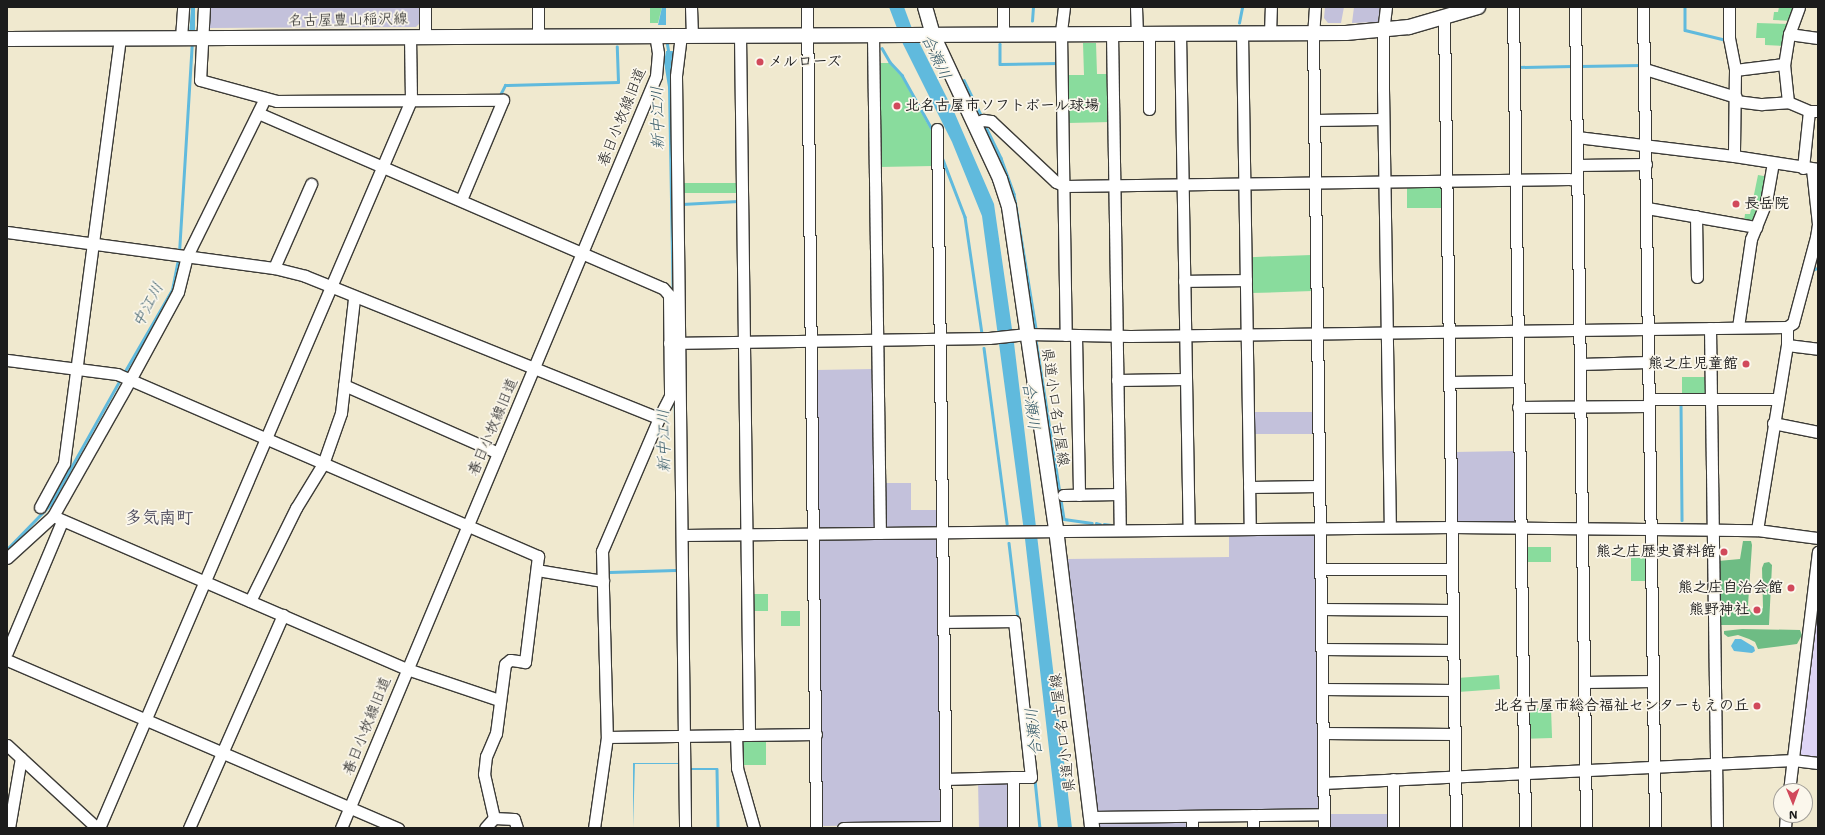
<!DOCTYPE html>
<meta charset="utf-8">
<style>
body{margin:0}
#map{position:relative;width:1825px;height:835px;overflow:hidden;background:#f0e9cf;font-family:"Shantell Sans","Klee One",sans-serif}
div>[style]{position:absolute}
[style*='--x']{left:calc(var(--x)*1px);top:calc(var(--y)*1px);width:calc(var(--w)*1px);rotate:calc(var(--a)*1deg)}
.built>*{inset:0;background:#ded5f5}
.industrial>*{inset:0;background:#c3c1db;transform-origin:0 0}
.green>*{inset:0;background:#89dc9d;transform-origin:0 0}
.forest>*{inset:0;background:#6ebc84}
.water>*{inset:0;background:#60badd}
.stream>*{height:2.5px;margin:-1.25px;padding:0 1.25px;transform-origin:1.25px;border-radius:1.25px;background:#60badd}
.roads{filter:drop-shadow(1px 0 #3c3b37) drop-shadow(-1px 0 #3c3b37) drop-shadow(0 1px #3c3b37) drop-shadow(0 -1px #3c3b37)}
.minor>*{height:11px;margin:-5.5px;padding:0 5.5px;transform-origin:5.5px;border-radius:5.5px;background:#fff}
.major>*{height:14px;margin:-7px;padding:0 7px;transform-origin:7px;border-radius:7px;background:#fff}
.dots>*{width:11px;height:11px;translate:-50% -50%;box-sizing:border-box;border:2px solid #fbf7ec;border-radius:50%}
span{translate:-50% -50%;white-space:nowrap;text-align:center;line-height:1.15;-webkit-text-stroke:3.5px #fbf7ec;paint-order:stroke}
.street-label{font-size:15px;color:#1c1c1c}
.poi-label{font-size:15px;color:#1c1c1c;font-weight:700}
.left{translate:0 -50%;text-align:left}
.right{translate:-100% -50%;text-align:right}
.water-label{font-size:16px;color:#375b69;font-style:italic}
.quarter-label{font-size:17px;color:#504e5f;font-weight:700}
.frame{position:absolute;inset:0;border:8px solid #1c1c1c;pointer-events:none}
.north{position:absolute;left:1773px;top:783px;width:40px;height:40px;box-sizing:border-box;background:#fbf7ec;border:1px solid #a29f99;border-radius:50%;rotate:179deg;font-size:11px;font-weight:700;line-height:16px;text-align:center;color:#1c1c1c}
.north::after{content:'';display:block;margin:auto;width:14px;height:18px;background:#d1495b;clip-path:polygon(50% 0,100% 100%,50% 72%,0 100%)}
</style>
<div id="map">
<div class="built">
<i style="clip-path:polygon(1818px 572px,1818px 760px,1799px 757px,1796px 754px)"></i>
</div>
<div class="industrial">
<i style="clip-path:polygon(207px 7px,420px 7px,420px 23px,416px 27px,206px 28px)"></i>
<i style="clip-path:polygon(1325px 7px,1344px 7px,1341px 23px,1328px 23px,1324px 18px)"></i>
<i style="clip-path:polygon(1354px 7px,1380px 7px,1378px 22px,1352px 23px)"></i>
<i style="clip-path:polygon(874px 369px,876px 527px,873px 530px,818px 529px,816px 370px)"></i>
<i style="left:1314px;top:412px;width:22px;height:60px;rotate:90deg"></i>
<i style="clip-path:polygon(1515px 451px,1516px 521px,1514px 523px,1456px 522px,1454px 452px)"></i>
<i style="clip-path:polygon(884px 483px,911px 483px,911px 510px,939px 510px,940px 525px,936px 529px,888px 530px,885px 527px)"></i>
<i style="clip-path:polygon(1313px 532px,1316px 535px,1320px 808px,1317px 811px,1098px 814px,1067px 559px,1229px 557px,1229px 533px)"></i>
<i style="clip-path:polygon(936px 536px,939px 540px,940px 824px,824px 826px,821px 824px,817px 541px,820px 538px)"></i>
<i style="clip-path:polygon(978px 781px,1007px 781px,1010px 783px,1011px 828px,979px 828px)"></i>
<i style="left:1389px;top:814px;width:14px;height:61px;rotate:90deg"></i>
<i style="clip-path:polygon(1184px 818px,1187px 828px,1100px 828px,1099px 819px)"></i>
</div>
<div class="green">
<i style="clip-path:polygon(650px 7px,662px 7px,658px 23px,650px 23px)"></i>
<i style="clip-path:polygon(1779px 7px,1796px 7px,1792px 21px,1773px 20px,1774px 12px,1778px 12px)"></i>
<i style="clip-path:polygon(1757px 23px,1790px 24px,1785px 46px,1765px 45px,1765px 38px,1756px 38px)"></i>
<i style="clip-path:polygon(1083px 43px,1096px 43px,1097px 74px,1110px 74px,1111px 122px,1068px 123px,1067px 75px,1084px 75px)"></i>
<i style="clip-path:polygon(876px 63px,889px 63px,902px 77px,933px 134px,933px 166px,879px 167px)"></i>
<i style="clip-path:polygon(1758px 175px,1769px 177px,1755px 224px,1744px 222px,1745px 214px,1750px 214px)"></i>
<i style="left:737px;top:183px;width:10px;height:58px;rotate:90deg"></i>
<i style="left:1407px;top:185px;width:35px;height:23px"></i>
<i style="left:1311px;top:255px;width:36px;height:61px;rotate:88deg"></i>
<i style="clip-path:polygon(1682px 377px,1707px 377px,1707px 393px,1704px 396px,1682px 396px)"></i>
<i style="left:1551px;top:547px;width:15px;height:28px;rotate:90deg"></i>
<i style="left:1647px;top:556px;width:25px;height:16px;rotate:90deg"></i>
<i style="left:751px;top:594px;width:17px;height:17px"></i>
<i style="left:800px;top:611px;width:15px;height:19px;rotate:90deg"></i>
<i style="left:1499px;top:675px;width:14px;height:42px;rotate:86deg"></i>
<i style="left:1551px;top:708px;width:30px;height:25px;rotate:88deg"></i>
<i style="left:742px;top:739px;width:24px;height:26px"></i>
</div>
<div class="forest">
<i style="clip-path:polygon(1743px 541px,1751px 541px,1752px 545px,1748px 605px,1751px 612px,1756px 614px,1763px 608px,1762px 568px,1764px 563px,1769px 562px,1772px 565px,1769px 625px,1720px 625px,1717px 622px,1718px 561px,1740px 559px)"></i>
<i style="clip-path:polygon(1742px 629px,1800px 630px,1802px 635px,1797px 644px,1758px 649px,1755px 642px,1749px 639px,1738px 635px,1728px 637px,1724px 634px,1724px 631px)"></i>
</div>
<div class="water">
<i style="clip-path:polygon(191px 7px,195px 7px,195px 37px,189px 37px)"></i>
<i style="clip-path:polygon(662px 7px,666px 7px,666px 25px,658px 25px)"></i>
<i style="clip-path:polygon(889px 7px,904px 7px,911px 26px,955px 114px,994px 204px,1014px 343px,1072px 828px,1058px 828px,1025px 539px,982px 216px,952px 142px,903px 44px)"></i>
<i style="clip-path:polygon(666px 51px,674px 51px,674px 56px,671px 63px,683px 764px,635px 764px,633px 828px,633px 763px,680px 763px,668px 87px,664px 62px)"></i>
<i style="clip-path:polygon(1735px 639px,1741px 639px,1754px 647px,1755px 651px,1752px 653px,1734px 651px,1731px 646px)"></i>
</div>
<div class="stream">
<i style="--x:1685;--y:7;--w:23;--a:90"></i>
<i style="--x:1685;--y:30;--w:42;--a:13.7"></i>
<i style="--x:1032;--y:21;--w:14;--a:-86"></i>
<i style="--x:1239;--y:23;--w:16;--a:-79"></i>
<i style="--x:667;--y:41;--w:13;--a:81"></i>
<i style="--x:1000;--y:44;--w:20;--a:90"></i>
<i style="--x:1000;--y:64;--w:58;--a:-1"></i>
<i style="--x:882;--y:48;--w:16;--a:60"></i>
<i style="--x:890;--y:62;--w:18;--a:47"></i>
<i style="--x:902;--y:75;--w:64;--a:61"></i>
<i style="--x:1580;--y:66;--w:61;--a:-0.9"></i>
<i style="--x:1519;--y:67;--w:53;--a:-1.1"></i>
<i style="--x:964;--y:80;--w:39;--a:64"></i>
<i style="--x:500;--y:95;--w:11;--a:-63"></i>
<i style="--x:505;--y:85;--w:113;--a:-1.5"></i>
<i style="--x:618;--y:82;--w:35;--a:-92"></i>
<i style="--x:986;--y:127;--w:34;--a:64"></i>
<i style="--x:1001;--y:158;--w:38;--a:70"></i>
<i style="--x:1014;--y:194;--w:136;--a:80.7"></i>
<i style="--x:942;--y:157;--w:64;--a:69"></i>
<i style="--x:965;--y:217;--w:117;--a:81.7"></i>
<i style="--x:682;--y:204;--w:56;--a:-3.1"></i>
<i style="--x:179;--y:253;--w:210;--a:-86.5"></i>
<i style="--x:1811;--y:270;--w:7;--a:-16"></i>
<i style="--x:1036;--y:340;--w:181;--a:81.1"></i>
<i style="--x:1064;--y:519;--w:28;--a:8"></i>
<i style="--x:984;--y:348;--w:177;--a:82.5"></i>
<i style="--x:124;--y:373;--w:96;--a:-60"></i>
<i style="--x:172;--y:290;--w:33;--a:-79"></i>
<i style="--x:1681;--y:402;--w:118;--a:89.5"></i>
<i style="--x:1096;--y:523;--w:4;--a:14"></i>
<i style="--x:1104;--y:524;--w:7;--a:8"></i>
<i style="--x:1009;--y:543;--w:77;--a:83.2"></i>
<i style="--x:7;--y:549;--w:62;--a:-45.7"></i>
<i style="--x:50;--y:505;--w:143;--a:-60.8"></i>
<i style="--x:610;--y:572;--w:65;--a:-1.8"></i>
<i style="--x:689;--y:769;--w:28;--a:0"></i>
<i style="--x:717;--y:769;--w:59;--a:89"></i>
<i style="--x:1035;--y:780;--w:48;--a:84.1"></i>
</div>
<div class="roads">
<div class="minor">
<i style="--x:204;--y:7;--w:73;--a:93.1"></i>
<i style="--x:200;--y:80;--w:80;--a:15.3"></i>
<i style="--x:277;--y:101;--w:226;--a:-0.3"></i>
<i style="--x:503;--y:100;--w:108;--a:112.8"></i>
<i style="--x:425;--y:7;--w:29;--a:90"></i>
<i style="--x:538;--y:7;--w:29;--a:90"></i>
<i style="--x:691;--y:7;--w:28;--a:88"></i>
<i style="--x:807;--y:7;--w:821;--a:89.37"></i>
<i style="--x:1064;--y:7;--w:26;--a:97"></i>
<i style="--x:1061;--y:33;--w:302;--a:89.1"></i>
<i style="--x:1136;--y:7;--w:26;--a:88"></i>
<i style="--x:1315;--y:7;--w:26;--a:94"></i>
<i style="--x:1313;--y:33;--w:795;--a:89.21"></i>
<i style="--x:1386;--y:7;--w:24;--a:97"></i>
<i style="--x:1383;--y:31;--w:58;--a:90"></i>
<i style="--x:1383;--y:89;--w:438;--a:89.1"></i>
<i style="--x:1513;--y:7;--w:821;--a:89.16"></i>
<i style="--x:1575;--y:7;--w:821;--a:89.23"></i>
<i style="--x:1643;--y:7;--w:821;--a:89.16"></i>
<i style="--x:1729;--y:7;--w:31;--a:90"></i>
<i style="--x:1729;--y:38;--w:33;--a:79"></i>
<i style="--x:1735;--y:70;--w:86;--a:90.7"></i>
<i style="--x:1799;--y:7;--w:29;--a:110"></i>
<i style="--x:1789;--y:34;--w:30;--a:99"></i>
<i style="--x:1784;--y:64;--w:38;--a:84"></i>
<i style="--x:1788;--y:102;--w:23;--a:23"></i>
<i style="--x:1809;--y:111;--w:9;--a:0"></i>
<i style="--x:1444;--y:18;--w:810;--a:89.15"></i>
<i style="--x:1112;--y:33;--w:497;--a:89.1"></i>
<i style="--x:1149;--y:33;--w:76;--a:90"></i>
<i style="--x:1180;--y:33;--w:496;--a:89"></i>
<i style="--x:1242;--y:33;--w:496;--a:89.1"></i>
<i style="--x:1270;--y:33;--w:26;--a:-88"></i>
<i style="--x:1003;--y:34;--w:27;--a:-90"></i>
<i style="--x:1789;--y:34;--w:29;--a:8"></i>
<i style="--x:681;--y:35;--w:41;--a:97"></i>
<i style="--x:676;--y:76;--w:752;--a:89.31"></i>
<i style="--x:740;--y:35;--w:700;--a:89.26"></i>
<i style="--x:873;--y:36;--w:497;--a:89.2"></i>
<i style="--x:181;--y:38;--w:31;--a:-86"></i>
<i style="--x:1645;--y:69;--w:95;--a:17.1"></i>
<i style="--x:1735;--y:70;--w:49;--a:-7"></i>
<i style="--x:1736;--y:101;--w:26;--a:7"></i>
<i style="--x:1762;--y:104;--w:26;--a:-4"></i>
<i style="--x:258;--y:113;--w:441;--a:23.4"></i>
<i style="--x:663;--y:288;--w:9;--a:49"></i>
<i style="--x:669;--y:295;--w:101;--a:89.4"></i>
<i style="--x:670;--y:396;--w:25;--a:117"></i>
<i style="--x:1314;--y:120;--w:69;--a:-0.8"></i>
<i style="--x:975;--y:123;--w:9;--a:-21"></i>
<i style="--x:983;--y:120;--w:8;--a:7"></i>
<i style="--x:991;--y:121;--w:89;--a:43.2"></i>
<i style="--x:1056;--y:182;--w:10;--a:24"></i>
<i style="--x:1065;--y:186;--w:512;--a:-0.78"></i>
<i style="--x:937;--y:129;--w:699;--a:89.26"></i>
<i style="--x:1577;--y:137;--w:158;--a:6.9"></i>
<i style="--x:1734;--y:156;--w:85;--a:8.8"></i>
<i style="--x:1577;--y:165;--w:69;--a:-0.8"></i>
<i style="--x:1803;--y:168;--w:57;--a:-84"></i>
<i style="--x:1647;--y:208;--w:111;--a:9.9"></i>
<i style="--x:1696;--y:216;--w:61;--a:89.1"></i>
<i style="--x:7;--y:232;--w:269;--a:7.7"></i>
<i style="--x:274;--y:268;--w:32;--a:14"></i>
<i style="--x:305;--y:276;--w:381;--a:21.9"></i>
<i style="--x:659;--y:418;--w:145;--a:113.2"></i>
<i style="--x:602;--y:551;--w:186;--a:88.5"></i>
<i style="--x:607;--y:737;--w:92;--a:98.1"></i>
<i style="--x:274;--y:268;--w:92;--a:-66.2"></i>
<i style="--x:1184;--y:281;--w:62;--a:-0.9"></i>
<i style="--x:1738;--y:327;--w:89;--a:-81.6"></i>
<i style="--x:1751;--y:239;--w:40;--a:-68"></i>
<i style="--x:1766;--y:202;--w:39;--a:-80"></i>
<i style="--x:1710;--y:328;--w:500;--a:89.2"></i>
<i style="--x:1076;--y:336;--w:159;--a:88.9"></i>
<i style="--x:669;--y:343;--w:320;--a:-0.9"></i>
<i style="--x:989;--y:338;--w:38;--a:-6"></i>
<i style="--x:1027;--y:334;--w:103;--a:1.1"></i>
<i style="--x:1130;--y:336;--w:657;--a:-0.78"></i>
<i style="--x:1787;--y:327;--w:7;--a:-34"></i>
<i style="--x:1793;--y:323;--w:89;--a:-75"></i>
<i style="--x:1816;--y:237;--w:13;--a:-81"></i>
<i style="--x:1818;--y:224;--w:55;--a:-96.2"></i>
<i style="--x:1787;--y:345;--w:31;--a:7"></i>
<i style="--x:7;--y:360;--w:111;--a:7.3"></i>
<i style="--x:117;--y:374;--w:459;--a:23.4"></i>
<i style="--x:538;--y:556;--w:107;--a:97"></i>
<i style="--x:525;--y:662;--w:15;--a:-172"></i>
<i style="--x:510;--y:660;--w:6;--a:141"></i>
<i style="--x:505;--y:664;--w:70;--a:97.4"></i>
<i style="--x:496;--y:733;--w:25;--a:113"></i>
<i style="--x:486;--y:756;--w:18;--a:96"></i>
<i style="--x:484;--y:774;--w:45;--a:77.2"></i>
<i style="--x:494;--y:818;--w:13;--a:132"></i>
<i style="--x:1580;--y:364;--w:68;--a:-1.7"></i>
<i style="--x:1117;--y:380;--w:69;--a:-0.8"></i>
<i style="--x:1449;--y:382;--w:69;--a:-0.8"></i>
<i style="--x:344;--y:385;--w:168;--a:23.8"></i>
<i style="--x:1649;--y:399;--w:129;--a:0"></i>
<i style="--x:1518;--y:407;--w:131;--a:-0.4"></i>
<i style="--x:1773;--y:423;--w:46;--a:11.3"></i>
<i style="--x:1249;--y:487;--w:70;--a:-0.8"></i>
<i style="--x:1063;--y:495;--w:56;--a:-1"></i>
<i style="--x:40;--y:507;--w:50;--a:-61.4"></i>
<i style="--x:64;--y:463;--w:428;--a:-82.5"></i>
<i style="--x:53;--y:516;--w:386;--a:23.4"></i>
<i style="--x:407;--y:669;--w:97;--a:18.6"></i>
<i style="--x:1757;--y:530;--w:187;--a:-80.8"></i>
<i style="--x:1787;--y:345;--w:18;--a:-90"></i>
<i style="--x:682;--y:535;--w:770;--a:-0.6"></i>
<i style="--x:1452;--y:527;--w:305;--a:0.6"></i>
<i style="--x:1757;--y:530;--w:62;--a:7.5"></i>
<i style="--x:7;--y:558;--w:62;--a:-42.4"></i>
<i style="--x:53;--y:516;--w:156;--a:-60.5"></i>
<i style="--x:130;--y:380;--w:100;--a:-61.4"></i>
<i style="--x:178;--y:292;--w:37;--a:-76"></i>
<i style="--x:187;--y:256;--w:176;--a:-63.7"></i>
<i style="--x:1321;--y:569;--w:131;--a:0"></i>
<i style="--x:537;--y:570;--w:67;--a:9.5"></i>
<i style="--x:250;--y:601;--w:104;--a:-63.7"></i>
<i style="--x:296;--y:508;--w:52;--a:-58.5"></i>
<i style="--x:323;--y:464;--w:54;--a:-70.6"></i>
<i style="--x:341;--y:413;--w:115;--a:-83.5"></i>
<i style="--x:1321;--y:609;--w:132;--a:0.4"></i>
<i style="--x:944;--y:622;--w:70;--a:-0.8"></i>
<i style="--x:1014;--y:621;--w:157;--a:83.8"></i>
<i style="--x:1031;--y:777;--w:18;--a:180"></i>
<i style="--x:1322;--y:649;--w:131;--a:0.4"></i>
<i style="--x:7;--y:652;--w:142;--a:-67.2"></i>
<i style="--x:7;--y:660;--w:426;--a:23.3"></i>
<i style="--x:1584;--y:682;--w:69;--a:-0.8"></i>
<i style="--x:1322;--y:689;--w:132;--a:0.4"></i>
<i style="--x:1323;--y:733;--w:131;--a:0.4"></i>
<i style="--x:736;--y:735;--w:33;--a:88"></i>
<i style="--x:737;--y:768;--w:62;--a:74.2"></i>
<i style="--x:607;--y:737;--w:209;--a:-0.8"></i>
<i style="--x:7;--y:745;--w:122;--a:42.7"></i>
<i style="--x:945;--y:779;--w:68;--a:-1.7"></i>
<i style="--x:1013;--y:777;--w:51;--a:90"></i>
<i style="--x:1393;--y:779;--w:49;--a:90"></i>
<i style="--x:1323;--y:783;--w:471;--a:-2.8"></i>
<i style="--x:1793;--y:760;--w:25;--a:7"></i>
<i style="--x:1789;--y:791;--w:241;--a:-83.1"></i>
<i style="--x:1253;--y:815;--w:13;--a:90"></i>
<i style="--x:1192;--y:816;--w:12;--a:90"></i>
<i style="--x:1091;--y:817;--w:233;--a:-0.7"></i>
<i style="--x:494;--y:818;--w:20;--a:3"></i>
<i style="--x:514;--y:819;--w:9;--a:72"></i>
<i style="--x:9;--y:828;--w:71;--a:-80.3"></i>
<i style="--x:99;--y:828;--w:792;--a:-66.8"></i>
<i style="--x:411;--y:100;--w:63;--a:-90.9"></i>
<i style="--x:189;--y:828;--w:233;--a:-66.2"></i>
<i style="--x:341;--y:828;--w:815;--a:-67.27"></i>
<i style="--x:656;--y:76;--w:23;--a:-85"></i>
<i style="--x:658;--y:53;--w:18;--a:-99"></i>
<i style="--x:843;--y:828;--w:103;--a:-0.6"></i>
<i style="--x:1785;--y:828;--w:13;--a:-86"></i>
</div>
<div class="major">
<i style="--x:925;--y:7;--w:29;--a:74"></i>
<i style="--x:933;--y:35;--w:159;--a:65"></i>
<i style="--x:1000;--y:179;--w:29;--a:72"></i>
<i style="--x:1009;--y:207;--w:325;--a:81.7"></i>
<i style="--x:1056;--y:529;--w:301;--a:83.1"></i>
<i style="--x:7;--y:39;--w:1339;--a:-0.26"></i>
<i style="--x:1346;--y:33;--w:63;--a:-5.4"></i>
<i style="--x:1409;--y:27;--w:72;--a:-16.2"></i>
</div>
</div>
<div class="dots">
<i style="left:760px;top:62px;background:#d1495b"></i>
<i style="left:897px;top:106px;background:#d1495b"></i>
<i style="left:1736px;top:204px;background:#d1495b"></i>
<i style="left:1746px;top:364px;background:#d1495b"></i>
<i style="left:1724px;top:552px;background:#d1495b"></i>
<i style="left:1791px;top:588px;background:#d1495b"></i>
<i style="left:1757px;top:610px;background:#d1495b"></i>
<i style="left:1757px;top:706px;background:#d1495b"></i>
</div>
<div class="street-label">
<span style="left:348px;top:20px;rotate:-1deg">名古屋豊山稲沢線</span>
<span style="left:622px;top:117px;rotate:-68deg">春日小牧線旧道</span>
<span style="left:1055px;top:407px;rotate:82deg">県道小口名古屋線</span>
<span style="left:493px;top:427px;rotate:-67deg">春日小牧線旧道</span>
<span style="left:367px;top:726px;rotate:-68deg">春日小牧線旧道</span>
<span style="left:1063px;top:733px;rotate:-97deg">県道小口名古屋線</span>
</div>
<div class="poi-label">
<span class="left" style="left:768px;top:62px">メルローズ</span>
<span class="left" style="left:905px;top:106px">北名古屋市ソフトボール球場</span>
<span class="left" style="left:1744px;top:204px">長岳院</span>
<span class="right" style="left:1738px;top:364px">熊之庄児童館</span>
<span class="right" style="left:1716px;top:552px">熊之庄歴史資料館</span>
<span class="right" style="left:1783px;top:588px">熊之庄自治会館</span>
<span class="right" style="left:1749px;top:610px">熊野神社</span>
<span class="right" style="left:1749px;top:706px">北名古屋市総合福祉センターもえの丘</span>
</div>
<div class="water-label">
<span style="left:936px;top:57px;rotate:65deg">合瀬川</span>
<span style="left:658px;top:118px;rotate:-91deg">新中江川</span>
<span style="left:148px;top:305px;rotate:-62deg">中江川</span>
<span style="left:1031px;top:406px;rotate:83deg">合瀬川</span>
<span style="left:664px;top:441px;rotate:-91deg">新中江川</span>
<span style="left:1034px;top:732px;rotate:-96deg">合瀬川</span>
</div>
<div class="quarter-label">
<span style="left:159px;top:518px">多気南町</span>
</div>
<div class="frame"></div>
<div class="north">N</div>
</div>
